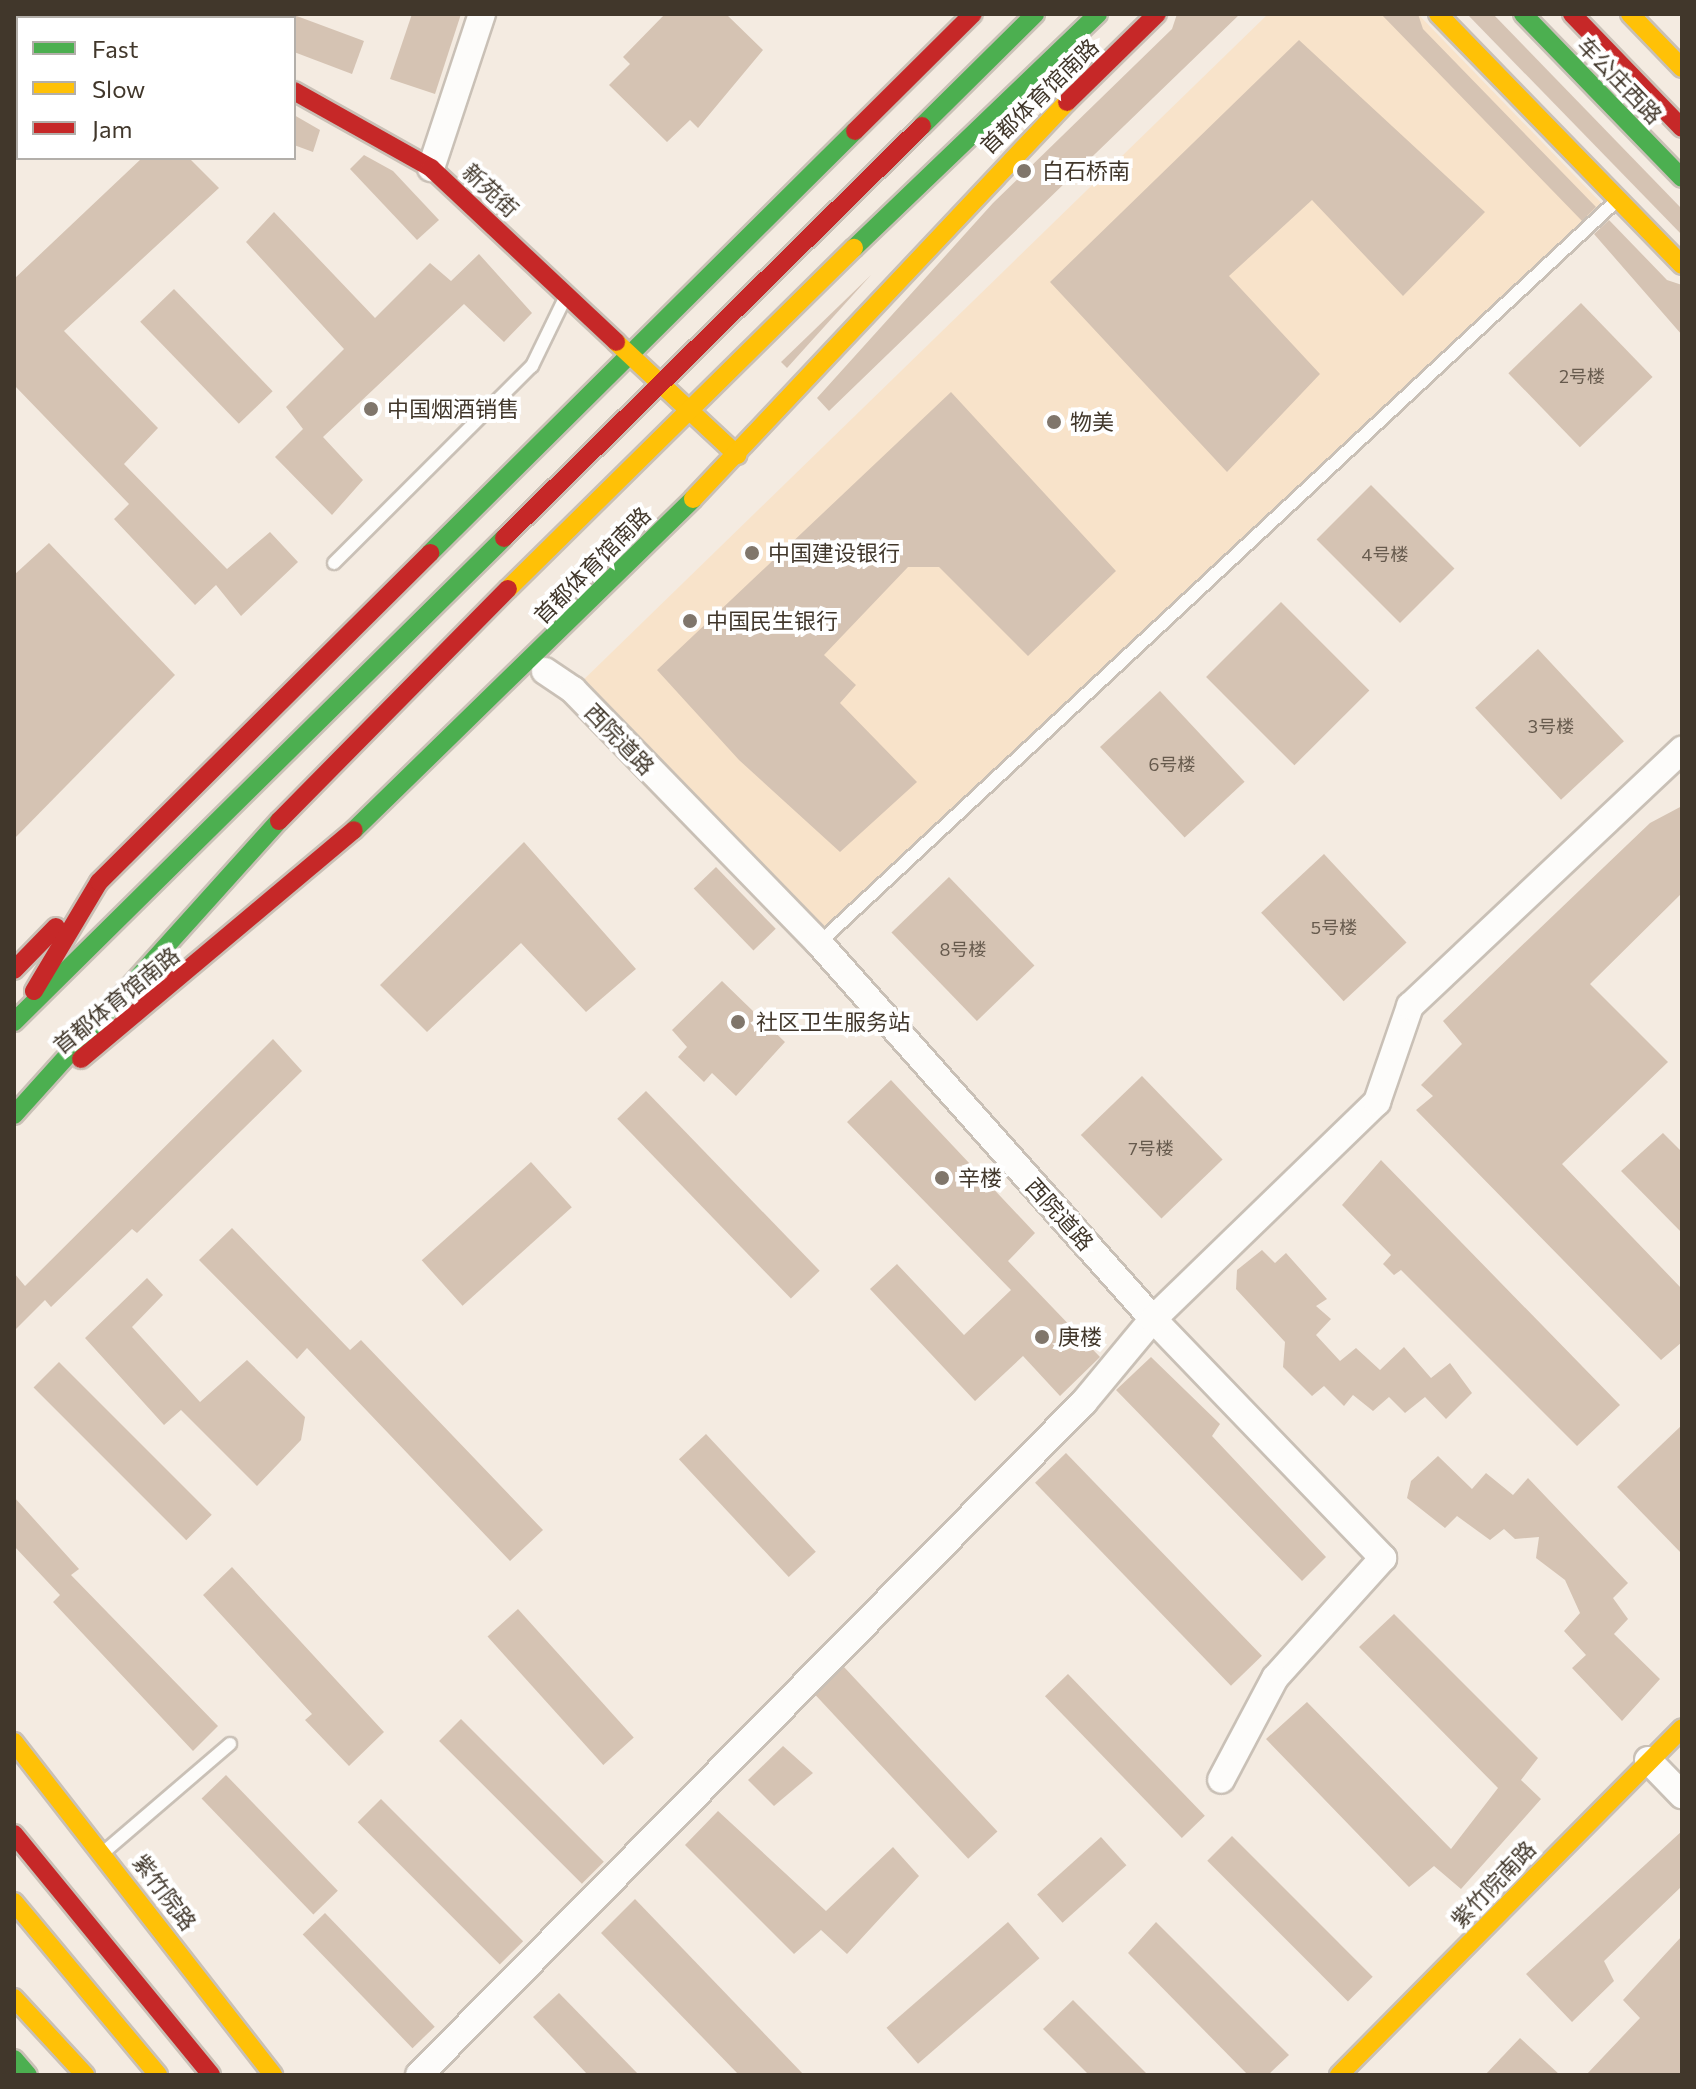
<!DOCTYPE html>
<meta charset="utf-8">
<style>
body{margin:0}
#map{position:relative;width:1696px;height:2089px;overflow:hidden;background:#f4ebe1;font-family:Commissioner,"Noto Sans SC",sans-serif}
div>[style]{position:absolute}
[style*='--x']{left:calc(var(--x)*1px);top:calc(var(--y)*1px);width:calc(var(--w)*1px);rotate:calc(var(--a)*1deg)}
.built>*{inset:0;background:#f8e3ca}
.building>*{inset:0;background:#d5c3b3;transform-origin:0 0}
.roads{filter:drop-shadow(2px 0 #c9c0b6) drop-shadow(-2px 0 #c9c0b6) drop-shadow(0 2px #c9c0b6) drop-shadow(0 -2px #c9c0b6)}
.lane>*{height:12px;margin:-6px;padding:0 6px;transform-origin:6px;border-radius:6px;background:#fdfcfa}
.street>*{height:26px;margin:-13px;padding:0 13px;transform-origin:13px;border-radius:13px;background:#fdfcfa}
.fast>*{height:18px;margin:-9px;padding:0 9px;transform-origin:9px;border-radius:9px;background:#4caf50}
.slow>*{height:18px;margin:-9px;padding:0 9px;transform-origin:9px;border-radius:9px;background:#ffc107}
.jam>*{height:18px;margin:-9px;padding:0 9px;transform-origin:9px;border-radius:9px;background:#c62828}
.dots>*{width:22px;height:22px;translate:-50% -50%;box-sizing:border-box;border:4px solid #fff;border-radius:50%}
span{translate:-50% -50%;white-space:nowrap;text-align:center;line-height:1.15;-webkit-text-stroke:8px #fff;paint-order:stroke}
.number-label{font-size:18px;color:#665a4d}
.number-label span{-webkit-text-stroke-width:0}
.street-label{font-size:22px;color:#41372b}
.poi-label{font-size:22px;color:#41372b}
.left{translate:0 -50%;text-align:left}
.frame{position:absolute;inset:0;border:16px solid #41372b;pointer-events:none}
.legend{position:absolute;left:16px;top:16px;width:280px;height:144px;box-sizing:border-box;background:#fff;border:2px solid #b3afaa;margin:0;padding:10px 14px;list-style:none;font-size:24px;color:#41372b}
.legend li{display:flex;align-items:center;gap:16px;height:40px}
.legend b{width:40px;border:2px solid #b3afaa}
</style>
<div id="map">
<div class="built">
<i style="clip-path:polygon(1268px 14px,1418px 14px,1608px 210px,819px 943px,573px 690px)"></i>
</div>
<div class="building">
<i style="clip-path:polygon(412px 14px,461px 14px,435px 94px,390px 79px)"></i>
<i style="clip-path:polygon(665px 14px,726px 14px,763px 50px,698px 128px,690px 120px,667px 142px,609px 85px,630px 64px,623px 57px)"></i>
<i style="clip-path:polygon(1177px 14px,1240px 14px,829px 411px,817px 398px,993px 203px,1172px 29px)"></i>
<i style="clip-path:polygon(1381px 14px,1418px 14px,1423px 29px,1596px 207px,1582px 221px)"></i>
<i style="clip-path:polygon(1467px 14px,1493px 14px,1682px 209px,1682px 235px)"></i>
<i style="clip-path:polygon(294px 15px,364px 41px,352px 74px,294px 52px)"></i>
<i style="clip-path:polygon(1299px 40px,1485px 212px,1403px 296px,1312px 200px,1229px 276px,1320px 374px,1227px 472px,1050px 282px)"></i>
<i style="clip-path:polygon(294px 115px,320px 130px,313px 152px,294px 145px)"></i>
<i style="clip-path:polygon(364px 155px,393px 171px,439px 220px,417px 240px,350px 169px)"></i>
<i style="clip-path:polygon(142px 158px,189px 158px,219px 188px,64px 331px,158px 428px,124px 464px,227px 569px,270px 532px,298px 562px,241px 616px,216px 585px,195px 605px,114px 519px,129px 504px,14px 385px,14px 279px)"></i>
<i style="clip-path:polygon(274px 212px,375px 318px,430px 263px,451px 281px,479px 254px,532px 313px,504px 342px,464px 304px,323px 437px,363px 480px,332px 515px,275px 457px,303px 429px,286px 407px,344px 349px,246px 242px)"></i>
<i style="clip-path:polygon(1609px 220px,1667px 280px,1682px 285px,1682px 335px,1594px 234px)"></i>
<i style="clip-path:polygon(871px 275px,787px 368px,781px 362px)"></i>
<i style="left:174px;top:289px;width:142px;height:47px;rotate:46deg"></i>
<i style="left:1581px;top:303px;width:103px;height:101px;rotate:46deg"></i>
<i style="clip-path:polygon(951px 392px,1116px 571px,1028px 656px,939px 567px,908px 567px,824px 655px,856px 685px,840px 703px,917px 782px,840px 852px,739px 760px,657px 670px)"></i>
<i style="left:1371px;top:485px;width:118px;height:77px;rotate:45deg"></i>
<i style="clip-path:polygon(49px 543px,175px 675px,14px 839px,14px 575px)"></i>
<i style="left:1281px;top:602px;width:125px;height:106px;rotate:45deg"></i>
<i style="left:1538px;top:649px;width:126px;height:86px;rotate:47deg"></i>
<i style="left:1160px;top:691px;width:124px;height:82px;rotate:47deg"></i>
<i style="clip-path:polygon(1682px 806px,1682px 893px,1590px 984px,1668px 1062px,1562px 1164px,1682px 1289px,1682px 1342px,1661px 1360px,1416px 1110px,1433px 1096px,1421px 1085px,1462px 1044px,1443px 1021px,1650px 823px)"></i>
<i style="clip-path:polygon(524px 842px,636px 969px,586px 1012px,521px 943px,427px 1032px,380px 985px)"></i>
<i style="left:1324px;top:854px;width:121px;height:86px;rotate:47deg"></i>
<i style="left:716px;top:867px;width:86px;height:31px;rotate:46deg"></i>
<i style="left:949px;top:877px;width:123px;height:80px;rotate:46deg"></i>
<i style="clip-path:polygon(722px 981px,785px 1042px,736px 1096px,712px 1073px,704px 1082px,678px 1057px,687px 1047px,672px 1030px)"></i>
<i style="clip-path:polygon(273px 1039px,302px 1071px,137px 1233px,132px 1229px,51px 1307px,45px 1300px,14px 1331px,14px 1273px,25px 1286px)"></i>
<i style="left:1142px;top:1076px;width:116px;height:85px;rotate:46deg"></i>
<i style="clip-path:polygon(891px 1080px,1035px 1233px,1008px 1261px,1100px 1357px,1060px 1396px,1023px 1356px,975px 1401px,870px 1289px,897px 1264px,964px 1335px,1011px 1290px,847px 1122px)"></i>
<i style="left:646px;top:1091px;width:250px;height:40px;rotate:46deg"></i>
<i style="clip-path:polygon(1663px 1133px,1682px 1152px,1682px 1233px,1621px 1171px)"></i>
<i style="clip-path:polygon(1381px 1160px,1620px 1405px,1577px 1446px,1401px 1270px,1394px 1275px,1383px 1264px,1391px 1255px,1342px 1205px)"></i>
<i style="left:531px;top:1162px;width:61px;height:147px;rotate:48deg"></i>
<i style="clip-path:polygon(232px 1228px,350px 1350px,361px 1340px,543px 1530px,510px 1561px,307px 1348px,297px 1359px,199px 1260px)"></i>
<i style="clip-path:polygon(1262px 1250px,1275px 1263px,1286px 1253px,1327px 1299px,1316px 1306px,1331px 1319px,1316px 1335px,1340px 1361px,1356px 1348px,1380px 1370px,1404px 1347px,1431px 1378px,1450px 1363px,1472px 1393px,1446px 1419px,1425px 1397px,1405px 1413px,1389px 1397px,1373px 1411px,1353px 1395px,1344px 1406px,1324px 1386px,1312px 1396px,1283px 1367px,1285px 1342px,1236px 1289px,1237px 1270px)"></i>
<i style="clip-path:polygon(147px 1278px,163px 1295px,132px 1327px,200px 1402px,247px 1360px,305px 1417px,301px 1440px,257px 1486px,181px 1410px,164px 1425px,85px 1338px)"></i>
<i style="clip-path:polygon(1151px 1357px,1220px 1424px,1212px 1436px,1326px 1557px,1302px 1581px,1116px 1390px)"></i>
<i style="left:59px;top:1362px;width:216px;height:36px;rotate:45deg"></i>
<i style="clip-path:polygon(1682px 1425px,1682px 1554px,1617px 1487px)"></i>
<i style="left:706px;top:1434px;width:161px;height:37px;rotate:47deg"></i>
<i style="left:1066px;top:1453px;width:282px;height:43px;rotate:46deg"></i>
<i style="clip-path:polygon(1438px 1456px,1472px 1489px,1486px 1473px,1513px 1495px,1528px 1478px,1628px 1583px,1613px 1598px,1628px 1619px,1614px 1634px,1660px 1679px,1622px 1721px,1572px 1668px,1586px 1655px,1564px 1631px,1580px 1613px,1565px 1580px,1536px 1558px,1539px 1537px,1515px 1539px,1504px 1529px,1490px 1540px,1457px 1516px,1445px 1528px,1407px 1498px,1411px 1481px)"></i>
<i style="clip-path:polygon(14px 1497px,79px 1569px,71px 1575px,218px 1726px,193px 1751px,53px 1602px,60px 1595px,14px 1546px)"></i>
<i style="clip-path:polygon(232px 1567px,384px 1732px,349px 1766px,305px 1720px,312px 1714px,203px 1595px)"></i>
<i style="left:518px;top:1609px;width:173px;height:41px;rotate:48deg"></i>
<i style="clip-path:polygon(1394px 1614px,1538px 1758px,1521px 1780px,1541px 1799px,1461px 1889px,1434px 1866px,1409px 1887px,1266px 1739px,1307px 1702px,1451px 1849px,1498px 1788px,1359px 1647px)"></i>
<i style="left:844px;top:1667px;width:225px;height:40px;rotate:47deg"></i>
<i style="left:1068px;top:1674px;width:197px;height:32px;rotate:46deg"></i>
<i style="left:461px;top:1719px;width:202px;height:31px;rotate:45deg"></i>
<i style="clip-path:polygon(783px 1746px,813px 1773px,774px 1806px,748px 1780px)"></i>
<i style="left:226px;top:1775px;width:161px;height:34px;rotate:46deg"></i>
<i style="left:381px;top:1799px;width:201px;height:33px;rotate:45deg"></i>
<i style="clip-path:polygon(718px 1811px,826px 1911px,893px 1847px,919px 1876px,847px 1954px,821px 1930px,794px 1954px,685px 1845px)"></i>
<i style="clip-path:polygon(1682px 1831px,1682px 1886px,1604px 1961px,1614px 1981px,1572px 2022px,1526px 1974px)"></i>
<i style="left:1232px;top:1836px;width:199px;height:35px;rotate:45deg"></i>
<i style="left:1101px;top:1837px;width:38px;height:86px;rotate:48deg"></i>
<i style="clip-path:polygon(635px 1899px,804px 2075px,739px 2075px,601px 1933px)"></i>
<i style="left:325px;top:1913px;width:158px;height:31px;rotate:46deg"></i>
<i style="left:1008px;top:1922px;width:48px;height:161px;rotate:49deg"></i>
<i style="clip-path:polygon(1156px 1922px,1289px 2055px,1268px 2075px,1248px 2075px,1128px 1953px)"></i>
<i style="clip-path:polygon(1682px 1936px,1682px 2075px,1586px 2075px,1640px 2018px,1623px 2000px)"></i>
<i style="clip-path:polygon(559px 1993px,639px 2075px,588px 2075px,533px 2017px)"></i>
<i style="clip-path:polygon(1073px 2000px,1148px 2075px,1089px 2075px,1043px 2029px)"></i>
<i style="clip-path:polygon(1520px 2038px,1560px 2075px,1485px 2075px)"></i>
</div>
<div class="roads">
<div class="lane">
<i style="--x:334;--y:563;--w:279;--a:-44.9"></i>
<i style="--x:532;--y:366;--w:73;--a:-64.1"></i>
<i style="--x:819;--y:943;--w:1089;--a:-42.95"></i>
<i style="--x:104;--y:1852;--w:166;--a:-40.6"></i>
</div>
<div class="street">
<i style="--x:431;--y:168;--w:162;--a:-71.7"></i>
<i style="--x:545;--y:671;--w:34;--a:34"></i>
<i style="--x:573;--y:690;--w:353;--a:45.8"></i>
<i style="--x:819;--y:943;--w:503;--a:48.39"></i>
<i style="--x:1153;--y:1319;--w:332;--a:46.1"></i>
<i style="--x:1383;--y:1558;--w:161;--a:132"></i>
<i style="--x:1275;--y:1678;--w:115;--a:117.9"></i>
<i style="--x:1648;--y:1760;--w:49;--a:45.8"></i>
<i style="--x:419;--y:2075;--w:946;--a:-45.34"></i>
<i style="--x:1084;--y:1402;--w:108;--a:-50.3"></i>
<i style="--x:1153;--y:1319;--w:312;--a:-44.1"></i>
<i style="--x:1377;--y:1102;--w:102;--a:-71"></i>
<i style="--x:1410;--y:1006;--w:374;--a:-43.3"></i>
</div>
<div class="fast">
<i style="--x:88;--y:14;--w:12;--a:20"></i>
<i style="--x:1523;--y:14;--w:228;--a:45.9"></i>
<i style="--x:922;--y:126;--w:159;--a:-44.7"></i>
<i style="--x:854;--y:248;--w:338;--a:-43.8"></i>
<i style="--x:430;--y:553;--w:599;--a:-44.8"></i>
<i style="--x:354;--y:830;--w:474;--a:-44.3"></i>
<i style="--x:14;--y:1022;--w:689;--a:-44.65"></i>
<i style="--x:14;--y:1115;--w:396;--a:-48"></i>
<i style="--x:14;--y:2059;--w:21;--a:49"></i>
</div>
<div class="slow">
<i style="--x:1438;--y:14;--w:350;--a:45.8"></i>
<i style="--x:1630;--y:14;--w:75;--a:46.1"></i>
<i style="--x:616;--y:342;--w:166;--a:43"></i>
<i style="--x:693;--y:499;--w:545;--a:-46.71"></i>
<i style="--x:508;--y:589;--w:486;--a:-44.6"></i>
<i style="--x:14;--y:1742;--w:422;--a:52.1"></i>
<i style="--x:14;--y:1902;--w:225;--a:50.2"></i>
<i style="--x:14;--y:1998;--w:105;--a:47.3"></i>
<i style="--x:1339;--y:2075;--w:488;--a:-45.3"></i>
</div>
<div class="jam">
<i style="--x:1572;--y:14;--w:158;--a:46"></i>
<i style="--x:294;--y:91;--w:157;--a:29.3"></i>
<i style="--x:431;--y:168;--w:254;--a:43.2"></i>
<i style="--x:1067;--y:102;--w:126;--a:-44.4"></i>
<i style="--x:855;--y:131;--w:166;--a:-44.8"></i>
<i style="--x:504;--y:538;--w:587;--a:-44.59"></i>
<i style="--x:279;--y:821;--w:326;--a:-45.4"></i>
<i style="--x:14;--y:970;--w:60;--a:-45.7"></i>
<i style="--x:34;--y:991;--w:127;--a:-59.2"></i>
<i style="--x:99;--y:882;--w:467;--a:-44.8"></i>
<i style="--x:81;--y:1059;--w:356;--a:-40"></i>
<i style="--x:14;--y:1834;--w:311;--a:50.7"></i>
</div>
</div>
<div class="dots">
<i style="left:1024px;top:171px;background:#80766b"></i>
<i style="left:371px;top:409px;background:#80766b"></i>
<i style="left:1054px;top:422px;background:#80766b"></i>
<i style="left:752px;top:553px;background:#80766b"></i>
<i style="left:690px;top:621px;background:#80766b"></i>
<i style="left:738px;top:1022px;background:#80766b"></i>
<i style="left:942px;top:1178px;background:#80766b"></i>
<i style="left:1042px;top:1337px;background:#80766b"></i>
</div>
<div class="number-label">
<span style="left:1582px;top:376px">2号楼</span>
<span style="left:1385px;top:554px">4号楼</span>
<span style="left:1551px;top:726px">3号楼</span>
<span style="left:1172px;top:764px">6号楼</span>
<span style="left:1334px;top:927px">5号楼</span>
<span style="left:963px;top:949px">8号楼</span>
<span style="left:1151px;top:1148px">7号楼</span>
</div>
<div class="street-label">
<span style="left:1620px;top:80px;rotate:46deg">车公庄西路</span>
<span style="left:1039px;top:96px;rotate:-44deg">首都体育馆南路</span>
<span style="left:491px;top:190px;rotate:43deg">新苑街</span>
<span style="left:592px;top:565px;rotate:-45deg">首都体育馆南路</span>
<span style="left:620px;top:739px;rotate:46deg">西院道路</span>
<span style="left:116px;top:1000px;rotate:-39deg">首都体育馆南路</span>
<span style="left:1060px;top:1214px;rotate:48deg">西院道路</span>
<span style="left:1493px;top:1884px;rotate:-46deg">紫竹院南路</span>
<span style="left:165px;top:1892px;rotate:53deg">紫竹院路</span>
</div>
<div class="poi-label">
<span class="left" style="left:1042px;top:171px">白石桥南</span>
<span class="left" style="left:387px;top:409px">中国烟酒销售</span>
<span class="left" style="left:1070px;top:422px">物美</span>
<span class="left" style="left:768px;top:553px">中国建设银行</span>
<span class="left" style="left:706px;top:621px">中国民生银行</span>
<span class="left" style="left:756px;top:1022px">社区卫生服务站</span>
<span class="left" style="left:958px;top:1178px">辛楼</span>
<span class="left" style="left:1058px;top:1337px">庚楼</span>
</div>
<div class="frame"></div>
<ul class="legend">
<li><b style="height:10px;background:#4caf50"></b>Fast</li>
<li><b style="height:10px;background:#ffc107"></b>Slow</li>
<li><b style="height:10px;background:#c62828"></b>Jam</li>
</ul>
</div>
